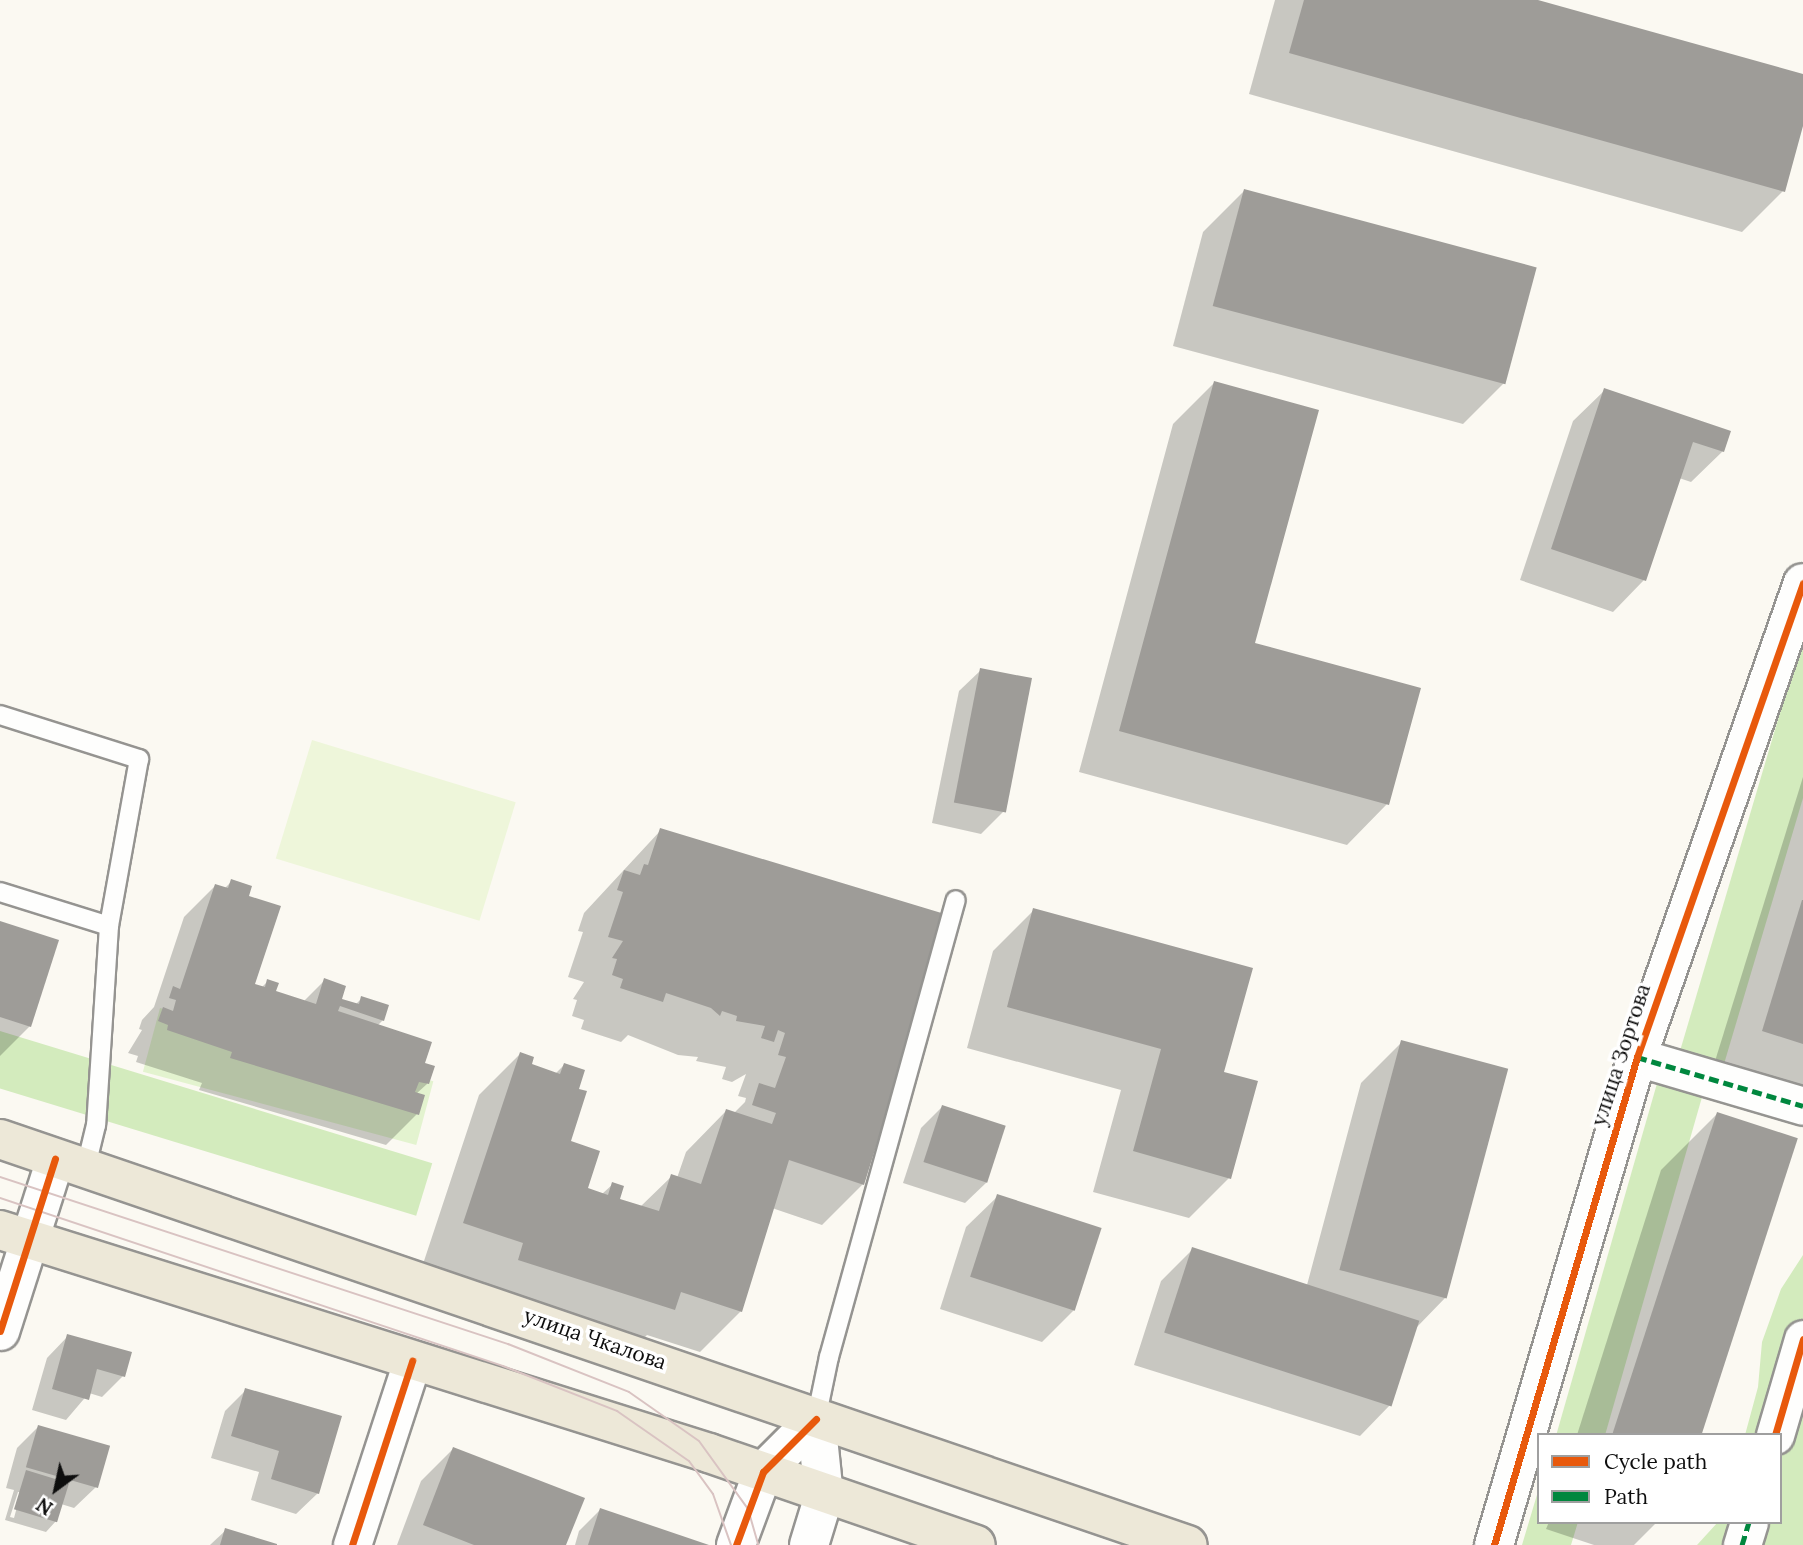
<!DOCTYPE html>
<meta charset="utf-8">
<style>
body{margin:0}
#map{position:relative;width:1803px;height:1545px;overflow:hidden;background:#fbf9f2;font-family:Lora,serif}
div>[style]{position:absolute}
[style*='--x']{left:calc(var(--x)*1px);top:calc(var(--y)*1px);width:calc(var(--w)*1px);rotate:calc(var(--a)*1deg)}
.green>*{inset:0;background:#e3f3cf;transform-origin:0 0}
.forest>*{inset:0;background:#d3ebbd;transform-origin:0 0}
.pitch>*{inset:0;background:#eef6da;transform-origin:0 0}
.shadow>*{inset:0;background:#0003}
.building>*{inset:0;background:#9e9c98;transform-origin:0 0}
.roads{filter:drop-shadow(2px 0 #959491) drop-shadow(-2px 0 #959491) drop-shadow(0 2px #959491) drop-shadow(0 -2px #959491)}
.service>*{height:18px;margin:-9px;padding:0 9px;transform-origin:9px;border-radius:9px;background:#fefefd}
.minor>*{height:37px;margin:-18.5px;padding:0 18.5px;transform-origin:18.5px;border-radius:18.5px;background:#fefefd}
.tertiary>*{height:38px;margin:-19px;padding:0 19px;transform-origin:19px;border-radius:19px;background:#fefefd}
.primary>*{height:38px;margin:-19px;padding:0 19px;transform-origin:19px;border-radius:19px;background:#ede8d8}
.tram>*{height:2px;margin:-1px;padding:0 1px;transform-origin:1px;border-radius:1px;background:#d9c3c2}
.quiet>*{height:5px;margin-top:-2.5px;transform-origin:0;background:repeating-linear-gradient(90deg,#00873e 0 10px,transparent 0 15px)}
.cycleway>*{height:7px;margin:-3.5px;padding:0 3.5px;transform-origin:3.5px;border-radius:3.5px;background:#e8590c}
span{translate:-50% -50%;white-space:nowrap;text-align:center;line-height:1.15;-webkit-text-stroke:7px #fff;paint-order:stroke}
.street-label{font-size:21px;color:#0e0e0e}
.legend{position:absolute;left:1537px;top:1433px;width:245px;height:91px;box-sizing:border-box;background:#fff;border:2px solid #9f9f9f;margin:0;padding:9px 12px;list-style:none;font-size:21px;color:#0e0e0e}
.legend li{display:flex;align-items:center;gap:14px;height:35px}
.legend b{width:35px;border:2px solid #9f9f9f}
.north{position:absolute;left:21px;top:1454px;width:70px;height:70px;-webkit-text-stroke:5px #fff;paint-order:stroke;rotate:213deg;font-size:19px;font-weight:700;line-height:28px;text-align:center;color:#0e0e0e}
.north::after{content:'';display:block;margin:auto;width:24px;height:32px;background:#0e0e0e;clip-path:polygon(50% 0,100% 100%,50% 72%,0 100%)}
</style>
<div id="map">
<div class="green">
<i style="left:160px;top:1008px;width:283px;height:66px;rotate:15deg"></i>
</div>
<div class="forest">
<i style="clip-path:polygon(1803px 635px,1803px 798px,1724px 1064px,1680px 1051px)"></i>
<i style="left:0;top:1031px;width:452px;height:55px;rotate:17deg"></i>
<i style="left:1658px;top:1080px;width:47px;height:370px;rotate:16deg"></i>
<i style="clip-path:polygon(1803px 1255px,1803px 1545px,1697px 1545px,1718px 1522px,1780px 1522px,1780px 1435px,1745px 1435px,1758px 1387px,1762px 1342px,1781px 1289px)"></i>
<i style="clip-path:polygon(1539px 1488px,1539px 1522px,1578px 1522px,1571px 1545px,1522px 1545px)"></i>
</div>
<div class="pitch">
<i style="left:312px;top:740px;width:213px;height:124px;rotate:17deg"></i>
</div>
<div class="shadow">
<i style="clip-path:polygon(1275px 0,1532px 0,1803px 76px,1803px 120px,1783px 191px,1742px 232px,1249px 94px)"></i>
<i style="clip-path:polygon(1244px 191px,1504px 383px,1463px 424px,1173px 346px,1203px 232px)"></i>
<i style="clip-path:polygon(1214px 383px,1253px 644px,1387px 804px,1347px 845px,1079px 772px,1173px 424px)"></i>
<i style="clip-path:polygon(1605px 390px,1723px 451px,1691px 482px,1679px 478px,1644px 580px,1613px 612px,1520px 580px,1573px 421px)"></i>
<i style="clip-path:polygon(981px 670px,1003px 812px,981px 834px,932px 823px,959px 691px)"></i>
<i style="clip-path:polygon(1803px 777px,1803px 1094px,1707px 1087px)"></i>
<i style="clip-path:polygon(661px 830px,946px 916px,863px 1184px,822px 1225px,772px 1208px,741px 1311px,700px 1352px,647px 1335px,632px 1350px,478px 1301px,484px 1283px,423px 1264px,479px 1095px,520px 1054px,530px 1065px,555px 1074px,564px 1065px,577px 1090px,568px 1142px,585px 1189px,602px 1194px,613px 1184px,618px 1200px,640px 1207px,672px 1176px,677px 1178px,686px 1152px,726px 1111px,734px 1113px,745px 1102px,746px 1098px,738px 1096px,746px 1074px,732px 1082px,722px 1079px,726px 1067px,696px 1061px,698px 1057px,678px 1055px,628px 1035px,621px 1042px,581px 1029px,584px 1020px,572px 1016px,577px 1000px,573px 999px,584px 982px,568px 977px,583px 932px,578px 931px,584px 913px)"></i>
<i style="clip-path:polygon(232px 881px,247px 897px,253px 985px,262px 987px,268px 981px,274px 992px,304px 1001px,325px 980px,340px 1000px,355px 1005px,362px 998px,383px 1020px,377px 1026px,423px 1064px,427px 1084px,416px 1094px,417px 1114px,386px 1145px,199px 1090px,202px 1083px,136px 1062px,138px 1056px,128px 1053px,142px 1030px,139px 1029px,142px 1020px,154px 1007px,184px 917px,215px 886px,224px 889px)"></i>
<i style="clip-path:polygon(1034px 910px,1222px 1073px,1229px 1178px,1189px 1218px,1093px 1192px,1121px 1090px,967px 1048px,993px 951px)"></i>
<i style="clip-path:polygon(0 923px,30px 1026px,0 1056px)"></i>
<i style="clip-path:polygon(1402px 1042px,1446px 1297px,1416px 1328px,1391px 1404px,1360px 1436px,1134px 1365px,1161px 1281px,1193px 1249px,1307px 1285px,1361px 1083px)"></i>
<i style="clip-path:polygon(942px 1107px,987px 1182px,965px 1203px,903px 1183px,921px 1128px)"></i>
<i style="clip-path:polygon(1717px 1114px,1701px 1435px,1577px 1435px,1661px 1170px)"></i>
<i style="clip-path:polygon(998px 1196px,1074px 1310px,1042px 1342px,940px 1309px,966px 1227px)"></i>
<i style="clip-path:polygon(68px 1336px,123px 1376px,102px 1397px,89px 1393px,66px 1420px,32px 1410px,47px 1358px)"></i>
<i style="clip-path:polygon(246px 1390px,318px 1493px,296px 1514px,251px 1500px,259px 1472px,211px 1458px,225px 1411px)"></i>
<i style="clip-path:polygon(evenodd,38px 1427px,96px 1487px,74px 1508px,61px 1504px,56px 1521px,46px 1532px,5px 1520px,14px 1490px,6px 1488px,17px 1448px,38px 1427px,18px 1492px,21px 1492px,14px 1518px,10px 1517px,18px 1492px)"></i>
<i style="clip-path:polygon(453px 1449px,565px 1545px,397px 1545px,421px 1481px)"></i>
<i style="clip-path:polygon(600px 1510px,705px 1545px,575px 1545px,579px 1531px)"></i>
<i style="clip-path:polygon(1549px 1522px,1657px 1522px,1634px 1545px,1594px 1545px,1546px 1529px)"></i>
<i style="clip-path:polygon(226px 1530px,273px 1545px,210px 1545px)"></i>
</div>
<div class="building">
<i style="clip-path:polygon(1304px 0,1538px 0,1803px 74px,1803px 126px,1785px 192px,1289px 53px)"></i>
<i style="left:1244px;top:189px;width:303px;height:121px;rotate:15deg"></i>
<i style="clip-path:polygon(1214px 381px,1319px 410px,1255px 643px,1421px 688px,1389px 805px,1119px 731px)"></i>
<i style="clip-path:polygon(1604px 388px,1731px 431px,1724px 452px,1693px 442px,1646px 581px,1551px 549px)"></i>
<i style="left:980px;top:668px;width:53px;height:137px;rotate:11deg"></i>
<i style="clip-path:polygon(660px 828px,948px 915px,864px 1185px,789px 1160px,742px 1312px,681px 1292px,675px 1310px,518px 1260px,523px 1243px,463px 1223px,520px 1052px,534px 1057px,532px 1064px,560px 1074px,564px 1063px,585px 1070px,579px 1089px,587px 1091px,571px 1141px,600px 1151px,588px 1188px,608px 1195px,612px 1182px,624px 1186px,620px 1199px,659px 1211px,671px 1174px,701px 1184px,726px 1109px,772px 1124px,776px 1113px,752px 1105px,759px 1083px,775px 1088px,786px 1057px,778px 1055px,785px 1033px,778px 1030px,774px 1042px,761px 1038px,765px 1026px,736px 1021px,737px 1016px,722px 1011px,720px 1016px,711px 1008px,666px 993px,663px 1002px,620px 988px,623px 979px,612px 975px,617px 959px,612px 958px,623px 941px,608px 937px,623px 892px,617px 890px,624px 870px,640px 875px,644px 864px,648px 865px)"></i>
<i style="clip-path:polygon(231px 879px,252px 886px,249px 896px,281px 906px,255px 984px,265px 987px,267px 979px,279px 983px,276px 991px,316px 1004px,324px 978px,346px 986px,342px 999px,359px 1004px,361px 996px,389px 1005px,384px 1021px,340px 1006px,338px 1011px,432px 1042px,425px 1063px,435px 1066px,429px 1084px,419px 1082px,415px 1092px,425px 1095px,419px 1115px,230px 1058px,232px 1052px,167px 1030px,168px 1025px,158px 1021px,163px 1007px,173px 1011px,176px 1000px,169px 998px,173px 986px,180px 989px,215px 884px,228px 888px)"></i>
<i style="clip-path:polygon(1802px 900px,1803px 900px,1803px 1044px,1762px 1031px)"></i>
<i style="clip-path:polygon(1033px 908px,1253px 968px,1224px 1072px,1258px 1081px,1231px 1179px,1133px 1151px,1161px 1049px,1007px 1007px)"></i>
<i style="clip-path:polygon(0 921px,59px 940px,31px 1027px,0 1017px)"></i>
<i style="left:1401px;top:1040px;width:111px;height:238px;rotate:15deg"></i>
<i style="left:942px;top:1105px;width:67px;height:60px;rotate:18deg"></i>
<i style="left:1717px;top:1112px;width:85px;height:339px;rotate:18deg"></i>
<i style="left:997px;top:1194px;width:110px;height:87px;rotate:18deg"></i>
<i style="left:1192px;top:1247px;width:239px;height:90px;rotate:18deg"></i>
<i style="clip-path:polygon(67px 1334px,132px 1352px,125px 1377px,97px 1369px,89px 1400px,52px 1389px)"></i>
<i style="clip-path:polygon(245px 1388px,342px 1416px,319px 1494px,271px 1479px,279px 1451px,231px 1436px)"></i>
<i style="left:38px;top:1425px;width:75px;height:44px;rotate:16deg"></i>
<i style="clip-path:polygon(453px 1447px,585px 1498px,566px 1545px,474px 1545px,423px 1525px)"></i>
<i style="left:26px;top:1470px;width:45px;height:41px;rotate:17deg"></i>
<i style="clip-path:polygon(600px 1508px,709px 1545px,588px 1545px)"></i>
<i style="clip-path:polygon(225px 1528px,277px 1544px,277px 1545px,220px 1545px)"></i>
</div>
<div class="roads">
<div class="service">
<i style="--x:0;--y:715;--w:146;--a:17.6"></i>
<i style="--x:139;--y:759;--w:170;--a:100.2"></i>
<i style="--x:109;--y:926;--w:199;--a:93.7"></i>
<i style="--x:96;--y:1125;--w:42;--a:103.7"></i>
<i style="--x:0;--y:892;--w:114;--a:17.3"></i>
<i style="--x:816;--y:1419;--w:63;--a:-78.2"></i>
<i style="--x:829;--y:1357;--w:474;--a:-74.5"></i>
</div>
<div class="minor">
<i style="--x:1637;--y:1057;--w:173;--a:16.4"></i>
<i style="--x:0;--y:1331;--w:181;--a:-72.3"></i>
<i style="--x:1775;--y:1435;--w:100;--a:-73.7"></i>
<i style="--x:352;--y:1545;--w:194;--a:-71.9"></i>
<i style="--x:1742;--y:1545;--w:24;--a:-73"></i>
</div>
<div class="tertiary">
<i style="--x:736;--y:1545;--w:78;--a:-69.7"></i>
<i style="--x:763;--y:1472;--w:75;--a:-45"></i>
<i style="--x:809;--y:1545;--w:51;--a:-73"></i>
<i style="--x:824;--y:1496;--w:77;--a:-95.9"></i>
<i style="--x:1494;--y:1545;--w:509;--a:-73.67"></i>
<i style="--x:1637;--y:1057;--w:502;--a:-70.7"></i>
</div>
<div class="primary">
<i style="--x:0;--y:1139;--w:1255;--a:18.87"></i>
<i style="--x:0;--y:1230;--w:743;--a:17.46"></i>
<i style="--x:709;--y:1453;--w:282;--a:19"></i>
</div>
</div>
<div class="tram">
<i style="--x:0;--y:1177;--w:535;--a:18.2"></i>
<i style="--x:508;--y:1344;--w:130;--a:21.6"></i>
<i style="--x:629;--y:1392;--w:85;--a:35"></i>
<i style="--x:699;--y:1441;--w:84;--a:54.2"></i>
<i style="--x:748;--y:1509;--w:37;--a:74"></i>
<i style="--x:0;--y:1198;--w:530;--a:18.47"></i>
<i style="--x:503;--y:1366;--w:123;--a:21.5"></i>
<i style="--x:617;--y:1411;--w:88;--a:34.8"></i>
<i style="--x:689;--y:1461;--w:41;--a:54"></i>
<i style="--x:713;--y:1494;--w:54;--a:70.6"></i>
</div>
<div class="quiet">
<i style="--x:1637;--y:1057;--w:173;--a:16.4"></i>
<i style="--x:1742;--y:1545;--w:24;--a:-73"></i>
</div>
<div class="cycleway">
<i style="--x:0;--y:1331;--w:181;--a:-72.3"></i>
<i style="--x:1775;--y:1435;--w:100;--a:-73.7"></i>
<i style="--x:352;--y:1545;--w:194;--a:-71.9"></i>
<i style="--x:736;--y:1545;--w:78;--a:-69.7"></i>
<i style="--x:763;--y:1472;--w:75;--a:-45"></i>
<i style="--x:1494;--y:1545;--w:509;--a:-73.67"></i>
<i style="--x:1637;--y:1057;--w:502;--a:-70.7"></i>
</div>
<div class="street-label">
<span style="left:1621px;top:1055px;rotate:-72deg">улица Зортова</span>
<span style="left:595px;top:1339px;rotate:19deg">улица Чкалова</span>
</div>
<ul class="legend">
<li><b style="height:9px;background:#e8590c"></b>Cycle path</li>
<li><b style="height:9px;background:#00873e"></b>Path</li>
</ul>
<div class="north">N</div>
</div>
